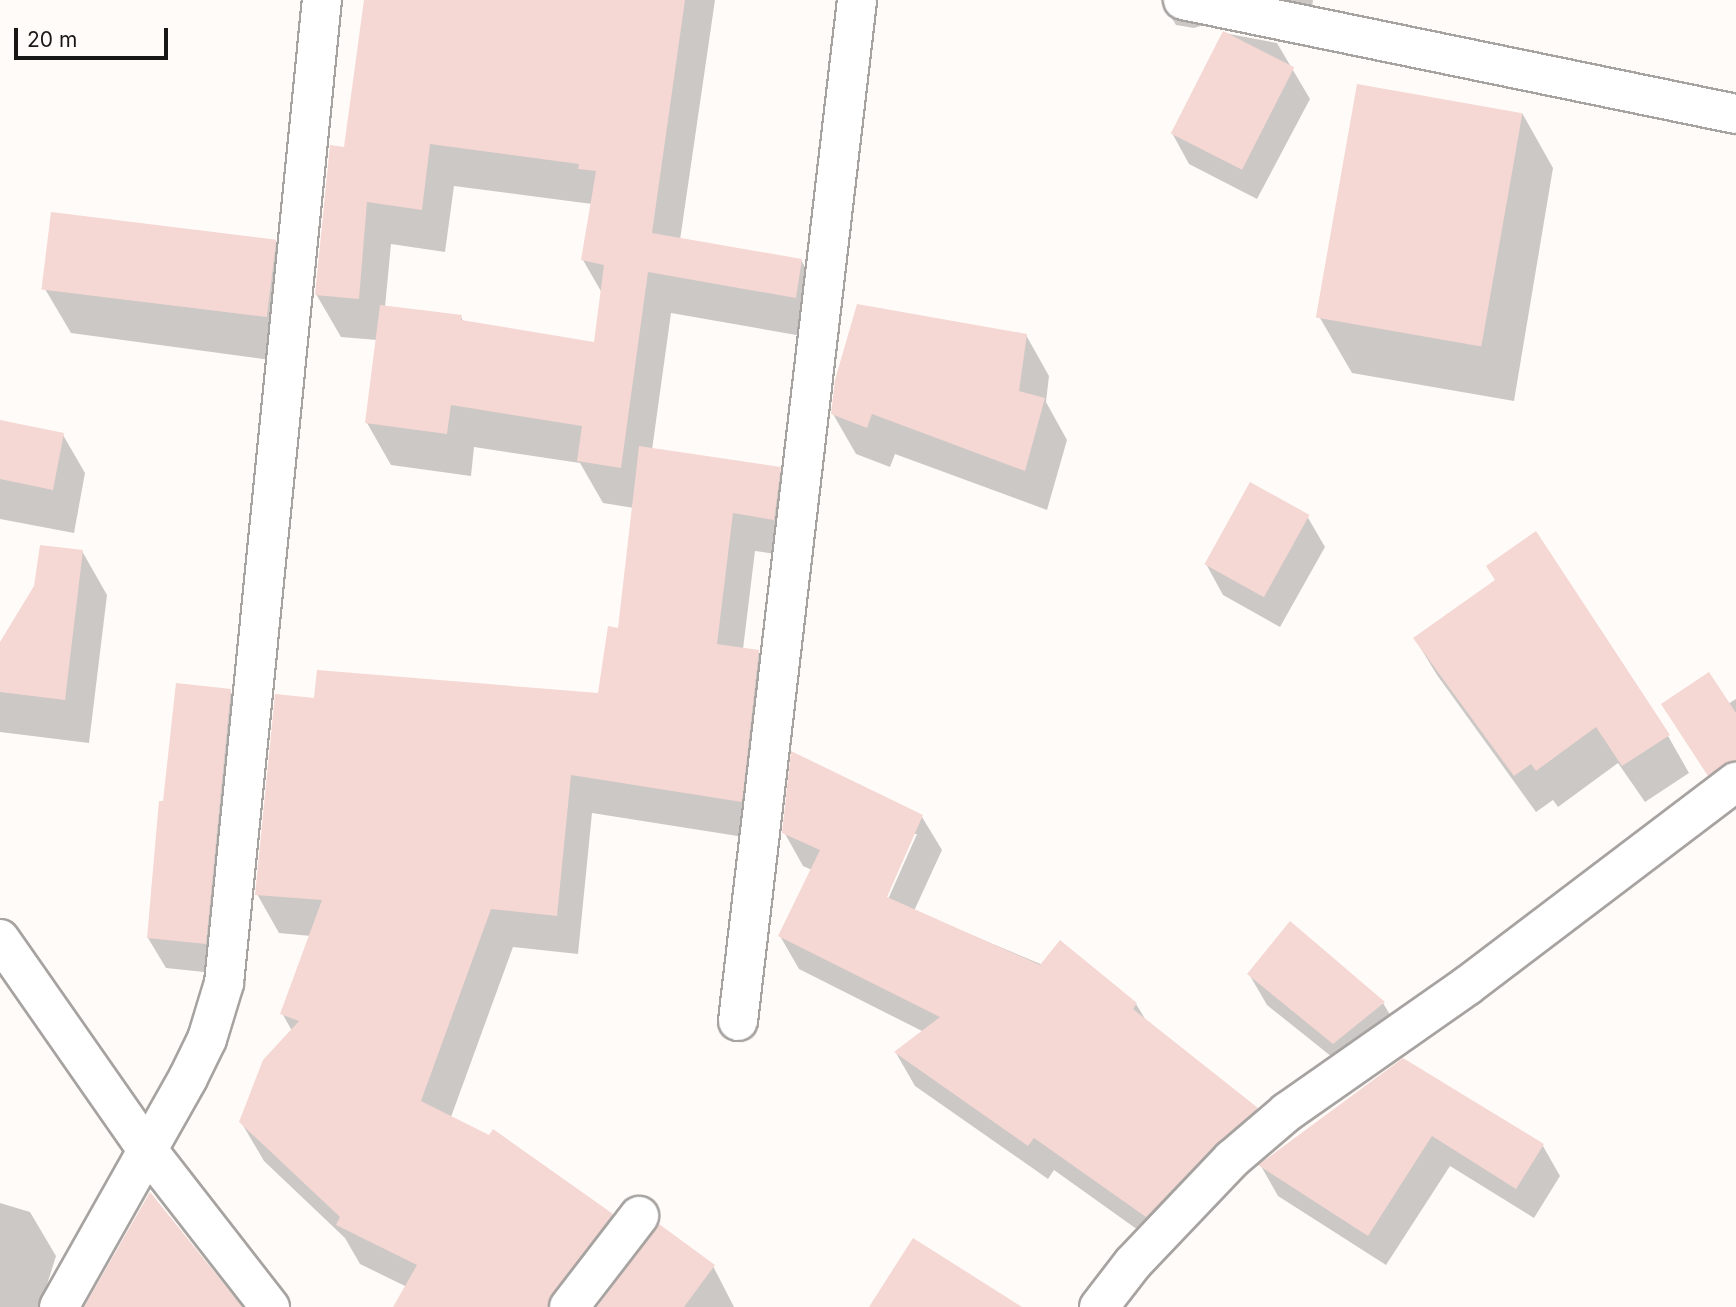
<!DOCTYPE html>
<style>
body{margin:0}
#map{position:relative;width:1736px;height:1307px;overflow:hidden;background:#fffbf8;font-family:Inter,sans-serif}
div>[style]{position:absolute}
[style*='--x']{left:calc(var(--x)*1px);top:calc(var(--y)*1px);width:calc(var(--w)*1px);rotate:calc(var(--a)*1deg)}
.shadow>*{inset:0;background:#0003}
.building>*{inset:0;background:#f5d7d3;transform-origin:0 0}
.roads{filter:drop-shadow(2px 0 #a7a3a1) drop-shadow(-2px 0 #a7a3a1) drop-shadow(0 2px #a7a3a1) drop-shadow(0 -2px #a7a3a1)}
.street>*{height:38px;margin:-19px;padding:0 19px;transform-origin:19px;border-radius:19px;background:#fff}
.secondary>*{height:38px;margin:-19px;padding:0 19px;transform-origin:19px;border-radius:19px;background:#fff}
span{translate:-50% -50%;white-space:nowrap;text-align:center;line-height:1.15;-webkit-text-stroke:5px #fffbf8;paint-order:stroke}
.scale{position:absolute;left:14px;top:28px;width:154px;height:32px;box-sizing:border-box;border:4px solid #191716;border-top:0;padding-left:9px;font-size:21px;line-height:24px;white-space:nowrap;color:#191716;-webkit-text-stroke:5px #fffbf8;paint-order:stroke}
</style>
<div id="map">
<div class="shadow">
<i style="clip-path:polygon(evenodd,366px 0,715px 0,680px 240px,801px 260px,826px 303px,819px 339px,671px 313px,652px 450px,779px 469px,802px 507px,796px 557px,755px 551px,743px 649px,758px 652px,780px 690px,763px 840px,592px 813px,578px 954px,513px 947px,451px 1117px,612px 1215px,634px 1254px,593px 1307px,398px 1307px,407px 1287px,360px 1264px,345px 1238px,264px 1161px,241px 1122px,292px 1031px,282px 1013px,311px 936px,279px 933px,257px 894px,316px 700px,599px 695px,620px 630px,634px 508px,603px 503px,580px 463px,474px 447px,471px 476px,391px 465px,367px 423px,377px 340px,341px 337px,316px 294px,346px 149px,366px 0,454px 186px,592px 204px,583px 260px,602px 293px,595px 344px,464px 323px,461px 317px,385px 307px,391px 244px,445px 252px,454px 186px)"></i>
<i style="clip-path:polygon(1161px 0,1313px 0,1308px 41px,1213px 22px,1194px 28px,1176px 25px)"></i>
<i style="clip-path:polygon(1224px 33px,1277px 43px,1310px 99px,1257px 199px,1189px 164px,1172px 133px)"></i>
<i style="clip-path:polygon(1522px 113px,1553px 168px,1514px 401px,1352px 373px,1320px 318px)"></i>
<i style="clip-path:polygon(275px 242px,300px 286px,293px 363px,71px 333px,45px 289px)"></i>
<i style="clip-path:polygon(1026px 335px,1049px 376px,1046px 402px,1067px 440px,1047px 510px,895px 454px,890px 467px,856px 454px,833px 414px)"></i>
<i style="clip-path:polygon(0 422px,63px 435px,85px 473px,74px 533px,0 519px)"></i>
<i style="clip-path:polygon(1307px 516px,1325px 547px,1280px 627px,1223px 595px,1206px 564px)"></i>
<i style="clip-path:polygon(82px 551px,107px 595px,89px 743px,0 732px,0 645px)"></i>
<i style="clip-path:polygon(1415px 639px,1668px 736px,1689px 773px,1645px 802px,1618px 763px,1558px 807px,1553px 800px,1536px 812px,1437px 675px)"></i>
<i style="clip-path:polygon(230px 691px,248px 721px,223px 974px,166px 968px,148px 938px,165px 803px)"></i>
<i style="clip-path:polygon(1736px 699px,1736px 801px,1727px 805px,1664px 705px,1728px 704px)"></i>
<i style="clip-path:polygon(evenodd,922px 817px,942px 850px,914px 911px,1136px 1004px,1147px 1022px,1256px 1109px,1276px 1143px,1166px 1250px,1054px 1170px,1048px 1179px,915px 1086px,896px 1053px,924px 1032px,799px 969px,780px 936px,812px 870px,803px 866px,784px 832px,922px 817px,913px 834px,917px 834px,885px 906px,882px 904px,913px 834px)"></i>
<i style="clip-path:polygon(1249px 974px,1383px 1003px,1401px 1033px,1352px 1073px,1267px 1005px)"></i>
<i style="clip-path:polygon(1403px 1060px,1543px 1146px,1560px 1176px,1534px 1218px,1450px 1166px,1386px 1265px,1278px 1196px,1261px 1166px)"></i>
<i style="clip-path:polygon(0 1203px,30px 1212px,56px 1256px,40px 1307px,0 1307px)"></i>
<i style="clip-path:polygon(713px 1266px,734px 1307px,598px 1307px)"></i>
</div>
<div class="building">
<i style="clip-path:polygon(364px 0,685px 0,652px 233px,802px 259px,796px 298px,648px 272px,621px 468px,577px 461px,582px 426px,451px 405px,447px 434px,365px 423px,380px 305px,462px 315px,461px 320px,594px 342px,604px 265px,581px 260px,596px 171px,578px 169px,579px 164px,430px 144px,422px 210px,367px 202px,359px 299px,315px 295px,330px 145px,344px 147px)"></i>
<i style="left:1223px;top:31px;width:80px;height:115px;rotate:27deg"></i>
<i style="left:1357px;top:84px;width:168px;height:237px;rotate:10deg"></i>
<i style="left:51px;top:212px;width:227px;height:78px;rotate:7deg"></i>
<i style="clip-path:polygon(857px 304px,1027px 334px,1019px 391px,1045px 398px,1025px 471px,872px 414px,867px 428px,831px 414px,835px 380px)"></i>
<i style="clip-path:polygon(0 420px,64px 433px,53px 490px,0 479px)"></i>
<i style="clip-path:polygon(639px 446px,781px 467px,774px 520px,733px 513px,717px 644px,759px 650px,742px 802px,571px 775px,557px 916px,491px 909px,421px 1101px,489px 1135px,493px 1129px,613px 1214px,552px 1294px,548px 1307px,393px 1307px,417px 1265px,336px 1225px,340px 1217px,239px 1122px,263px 1060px,299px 1021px,280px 1014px,322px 900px,255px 895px,275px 694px,314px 698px,317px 670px,598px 693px,608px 626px,618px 628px)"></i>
<i style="left:1250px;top:482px;width:68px;height:94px;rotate:29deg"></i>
<i style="clip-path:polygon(1536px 531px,1670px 735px,1622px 766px,1596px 727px,1536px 771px,1531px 764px,1514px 776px,1413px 638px,1495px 580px,1486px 566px)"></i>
<i style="clip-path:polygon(40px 545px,83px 550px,65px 700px,0 692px,0 642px,34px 586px)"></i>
<i style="clip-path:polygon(1709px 672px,1736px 713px,1736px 761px,1708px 776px,1661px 704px)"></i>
<i style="clip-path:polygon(176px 683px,231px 689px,206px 944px,147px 938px,159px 801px,163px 801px)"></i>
<i style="clip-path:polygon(791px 751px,923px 815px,887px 897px,1040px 965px,1060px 940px,1137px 1003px,1133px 1009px,1258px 1108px,1216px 1144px,1146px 1217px,1034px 1138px,1028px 1146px,894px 1052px,940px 1017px,778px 936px,820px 850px,782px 833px)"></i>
<i style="clip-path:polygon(1290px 921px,1385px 1002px,1333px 1044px,1247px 974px)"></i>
<i style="clip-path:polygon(1403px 1058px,1544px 1144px,1516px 1189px,1432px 1136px,1368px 1236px,1258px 1165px)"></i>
<i style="clip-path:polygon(150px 1192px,241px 1305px,242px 1307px,84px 1307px)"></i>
<i style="clip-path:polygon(659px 1224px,715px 1265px,684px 1307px,597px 1307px)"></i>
<i style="clip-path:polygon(913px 1238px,1022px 1307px,869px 1307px)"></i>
</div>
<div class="roads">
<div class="street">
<i style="--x:1183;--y:0;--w:565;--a:11.65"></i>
<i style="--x:738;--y:1021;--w:1028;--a:-83.35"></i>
<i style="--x:59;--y:1307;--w:263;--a:-60.6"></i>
<i style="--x:188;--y:1078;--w:43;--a:-64"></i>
<i style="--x:207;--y:1039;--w:59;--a:-73.1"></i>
<i style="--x:224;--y:983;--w:988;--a:-84.31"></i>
<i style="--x:569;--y:1307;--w:115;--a:-52.4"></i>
</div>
<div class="secondary">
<i style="--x:0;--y:939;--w:255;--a:55.1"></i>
<i style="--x:146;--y:1148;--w:202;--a:52.1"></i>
<i style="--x:1099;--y:1307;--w:56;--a:-52.3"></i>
<i style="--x:1133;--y:1263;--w:144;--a:-46.4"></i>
<i style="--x:1232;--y:1159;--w:72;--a:-40.5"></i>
<i style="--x:1287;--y:1112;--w:220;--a:-35"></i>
<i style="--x:1467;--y:986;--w:338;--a:-37.2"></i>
</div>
</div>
<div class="scale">20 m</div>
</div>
